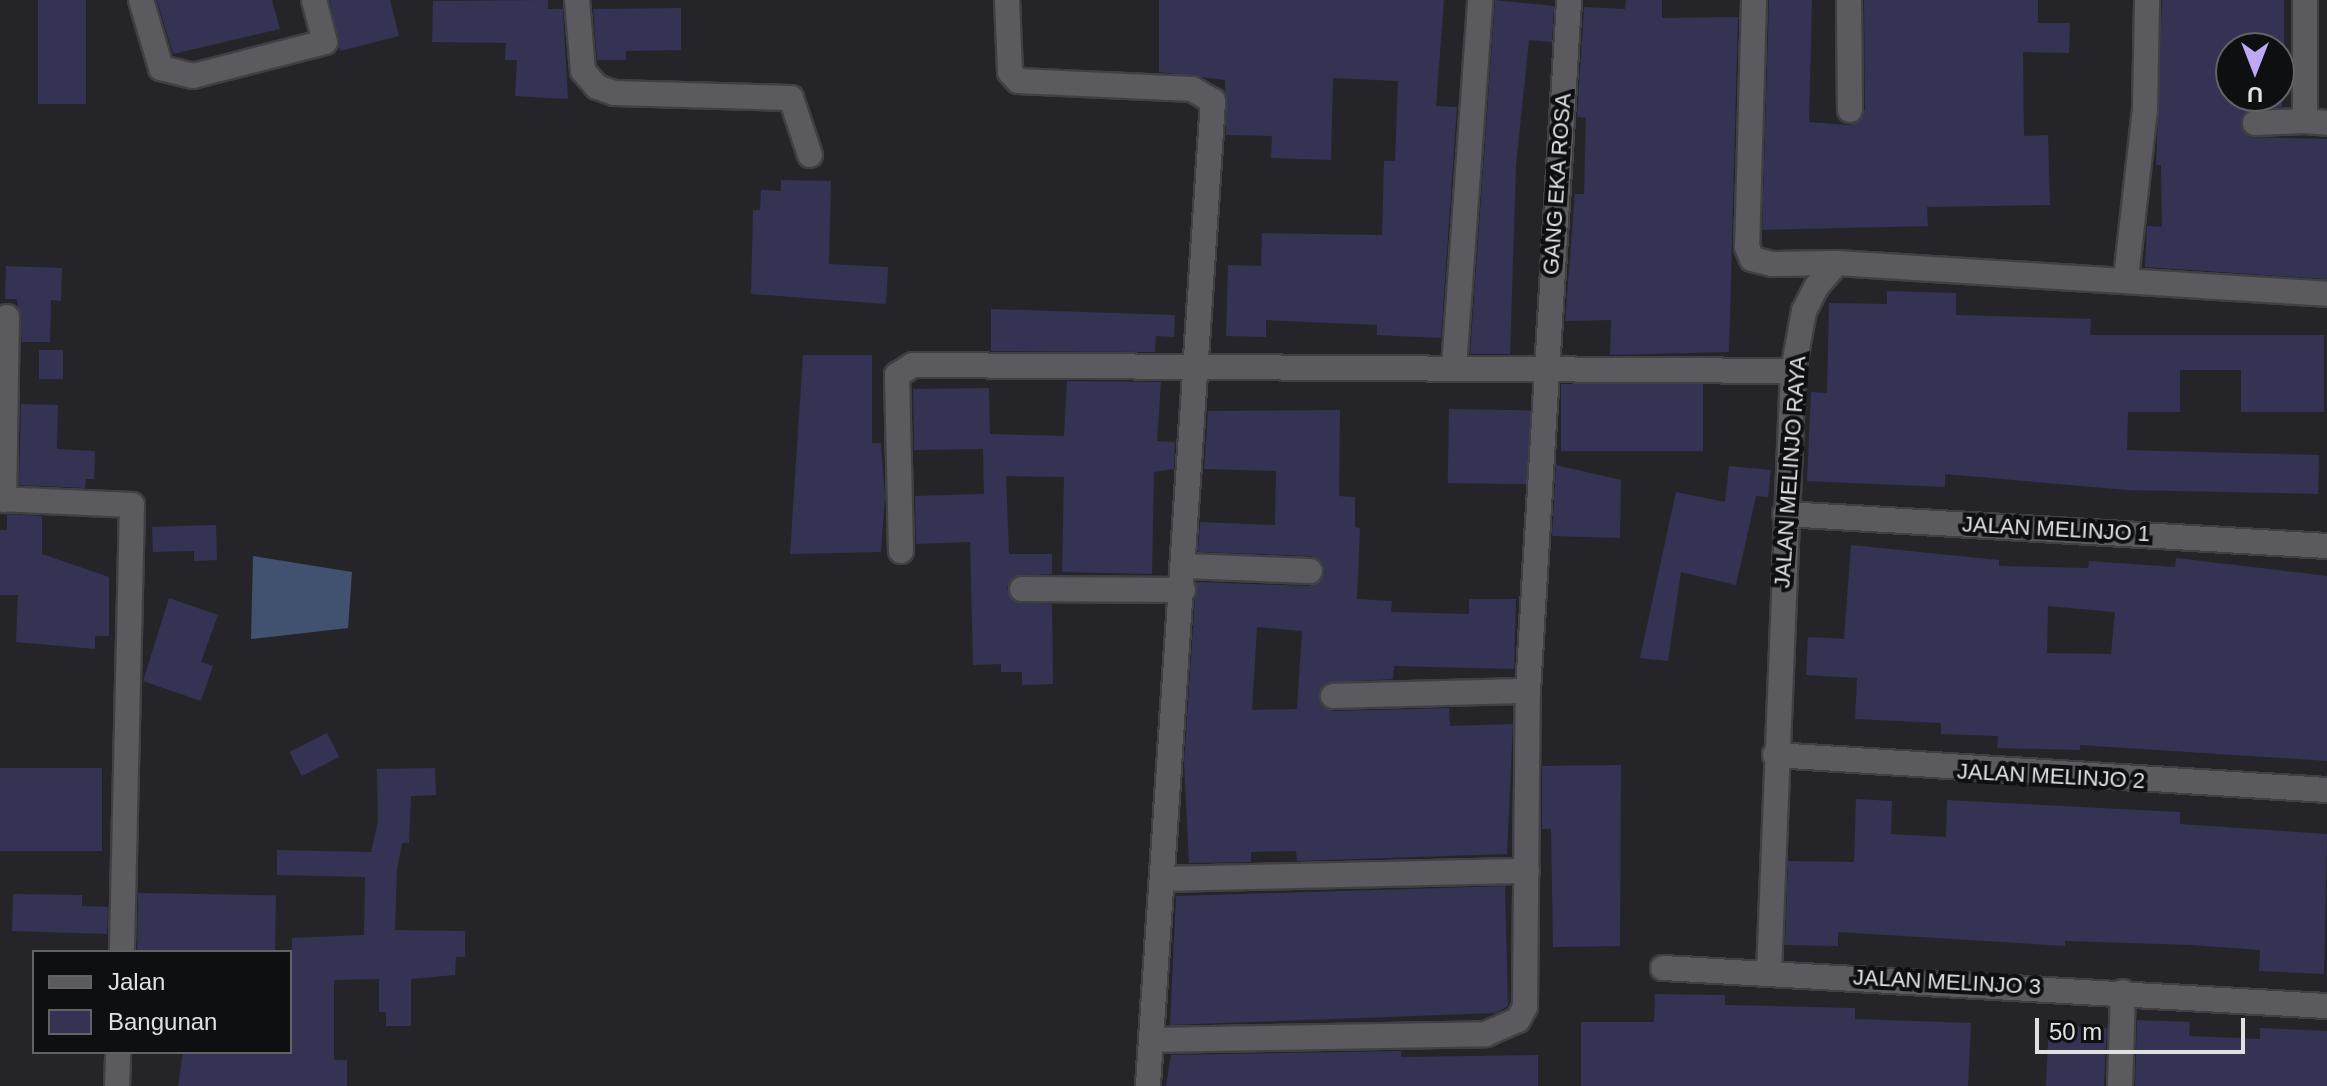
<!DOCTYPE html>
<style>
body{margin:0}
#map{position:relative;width:2327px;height:1086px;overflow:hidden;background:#252529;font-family:Arial,sans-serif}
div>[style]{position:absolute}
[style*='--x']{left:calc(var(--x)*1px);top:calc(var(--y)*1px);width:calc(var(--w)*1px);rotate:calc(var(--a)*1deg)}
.water>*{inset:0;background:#415271}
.building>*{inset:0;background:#343353;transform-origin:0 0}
.roads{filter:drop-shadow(2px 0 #404044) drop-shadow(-2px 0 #404044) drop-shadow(0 2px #404044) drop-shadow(0 -2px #404044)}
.street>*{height:24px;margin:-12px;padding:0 12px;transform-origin:12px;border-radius:12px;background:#5b5b5f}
span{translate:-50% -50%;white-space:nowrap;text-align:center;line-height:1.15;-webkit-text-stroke:8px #0e0f10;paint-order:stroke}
.street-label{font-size:22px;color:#e0e0e2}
.legend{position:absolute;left:32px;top:950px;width:260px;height:104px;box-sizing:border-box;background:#0e0f10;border:2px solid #626364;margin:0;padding:10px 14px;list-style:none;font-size:24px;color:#e0e0e2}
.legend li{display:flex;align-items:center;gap:16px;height:40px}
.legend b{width:40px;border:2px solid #626364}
.north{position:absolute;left:2215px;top:32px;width:80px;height:80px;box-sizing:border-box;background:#0e0f10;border:2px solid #626364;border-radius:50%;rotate:180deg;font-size:22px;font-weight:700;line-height:32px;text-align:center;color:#e0e0e2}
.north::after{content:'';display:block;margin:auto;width:28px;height:36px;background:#bda9f5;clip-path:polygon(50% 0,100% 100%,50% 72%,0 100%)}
.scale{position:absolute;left:2035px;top:1018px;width:210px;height:36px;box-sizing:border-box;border:4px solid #e0e0e2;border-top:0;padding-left:10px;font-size:24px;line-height:28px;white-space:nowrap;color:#e0e0e2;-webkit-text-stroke:6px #0e0f10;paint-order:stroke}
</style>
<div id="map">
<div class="water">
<i style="clip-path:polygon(253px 556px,352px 572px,348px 628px,251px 639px)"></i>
</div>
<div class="building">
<i style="left:38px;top:0;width:48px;height:104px"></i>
<i style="clip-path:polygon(157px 0,272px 0,280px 29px,173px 54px)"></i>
<i style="clip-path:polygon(330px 0,390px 0,399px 36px,340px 51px)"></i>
<i style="clip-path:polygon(548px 0,548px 9px,563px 9px,568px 99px,515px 96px,517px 60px,505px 60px,506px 43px,432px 42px,433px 1px)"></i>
<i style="clip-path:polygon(1159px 0,1444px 0,1436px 106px,1457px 107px,1441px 338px,1377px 335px,1377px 325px,1266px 320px,1266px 337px,1226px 336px,1228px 265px,1261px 266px,1262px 233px,1382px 235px,1384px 161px,1395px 161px,1398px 81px,1333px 78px,1331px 160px,1271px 158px,1272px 136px,1226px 135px,1225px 80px,1159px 72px)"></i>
<i style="clip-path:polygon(1495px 0,1554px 6px,1552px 42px,1529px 40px,1516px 165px,1510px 354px,1470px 354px)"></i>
<i style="clip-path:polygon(1626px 0,1662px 0,1662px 18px,1738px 17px,1729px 352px,1610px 355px,1611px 320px,1565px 321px,1575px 194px,1584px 194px,1586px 118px,1577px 117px,1584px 7px,1625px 9px)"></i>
<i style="clip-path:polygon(1769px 0,1812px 0,1809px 122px,1849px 125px,1865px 110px,1864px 0,2038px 0,2038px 23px,2070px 23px,2069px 53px,2023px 52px,2024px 136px,2048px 135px,2050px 205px,1927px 207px,1928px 226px,1762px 230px)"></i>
<i style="clip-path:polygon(2162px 0,2284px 0,2284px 48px,2231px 48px,2231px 96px,2282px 96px,2282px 107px,2242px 115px,2249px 137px,2327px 139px,2327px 279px,2145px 267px,2147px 226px,2162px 227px,2161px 165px,2156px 165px)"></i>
<i style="clip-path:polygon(681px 8px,681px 50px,626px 51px,626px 60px,597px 60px,593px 9px)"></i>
<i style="clip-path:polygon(781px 180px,831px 181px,829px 264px,888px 267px,886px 304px,751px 294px,753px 210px,760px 210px,761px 190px,781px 191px)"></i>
<i style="clip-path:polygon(6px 266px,62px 268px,61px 301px,51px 300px,50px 342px,22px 342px,17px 299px,5px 299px)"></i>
<i style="clip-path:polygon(1887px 291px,1956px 293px,1956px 315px,2091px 319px,2090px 335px,2324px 335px,2324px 412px,2241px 412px,2241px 370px,2180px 370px,2180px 412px,2128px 412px,2127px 450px,2319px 455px,2318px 494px,2127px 490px,1945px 474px,1945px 487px,1807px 481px,1811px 392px,1827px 393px,1829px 303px,1887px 304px)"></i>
<i style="clip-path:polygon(991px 309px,1175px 315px,1174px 337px,1156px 336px,1155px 352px,991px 351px)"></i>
<i style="left:39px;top:350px;width:24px;height:29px"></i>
<i style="clip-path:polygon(803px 355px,872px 355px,872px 443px,881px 443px,885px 497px,881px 552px,790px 554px)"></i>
<i style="clip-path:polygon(1067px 381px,1161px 382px,1157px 441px,1175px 442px,1174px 469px,1154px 472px,1152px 574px,1062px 572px,1064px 477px,1006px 476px,1009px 554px,1052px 554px,1052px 574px,1015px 576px,1007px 588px,1015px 602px,1052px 604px,1053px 684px,1022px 685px,1022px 672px,1001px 672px,1001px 664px,973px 665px,970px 542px,916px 544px,915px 496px,984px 494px,983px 449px,914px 450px,913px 389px,989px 388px,990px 434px,1064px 436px)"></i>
<i style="left:1561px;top:384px;width:142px;height:67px"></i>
<i style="clip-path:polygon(21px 404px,58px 405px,57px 449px,95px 451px,94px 479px,86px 479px,85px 488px,19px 485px)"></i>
<i style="left:1449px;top:409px;width:81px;height:74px;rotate:1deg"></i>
<i style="clip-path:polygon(evenodd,1340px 410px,1339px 496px,1355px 497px,1355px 527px,1360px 528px,1357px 599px,1392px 601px,1391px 612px,1469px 614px,1469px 599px,1516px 599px,1514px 669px,1394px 666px,1393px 679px,1326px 683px,1320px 703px,1333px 711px,1449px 708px,1450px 726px,1513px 724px,1507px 854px,1297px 861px,1296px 851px,1251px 852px,1251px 862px,1189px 863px,1184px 763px,1196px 582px,1309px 586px,1325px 572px,1311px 556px,1198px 552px,1200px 522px,1275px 525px,1276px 471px,1204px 469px,1208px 411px,1340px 410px,1257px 627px,1302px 631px,1297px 709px,1252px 710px,1257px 627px)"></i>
<i style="clip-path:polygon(1556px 465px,1621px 480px,1620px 538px,1552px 536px)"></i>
<i style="clip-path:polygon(1729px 466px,1771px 470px,1768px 497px,1756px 496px,1736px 585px,1681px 572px,1668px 661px,1640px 658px,1676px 492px,1725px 502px)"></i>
<i style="clip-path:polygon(7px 514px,42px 516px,42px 554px,109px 577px,109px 636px,95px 636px,95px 649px,16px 642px,18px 595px,0 595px,0 530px,7px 530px)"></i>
<i style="clip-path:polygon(216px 525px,217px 560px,194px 561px,194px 551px,153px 552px,152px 527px)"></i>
<i style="clip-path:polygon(evenodd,1851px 545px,1999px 560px,1999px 566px,2088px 568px,2089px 561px,2175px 567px,2176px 558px,2327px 576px,2327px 761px,2080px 745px,2080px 750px,1997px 748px,1998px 736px,1941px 734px,1941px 723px,1855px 719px,1857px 678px,1806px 675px,1808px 637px,1844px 639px,1851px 545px,2048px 606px,2115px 612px,2111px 654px,2047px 653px,2048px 606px)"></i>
<i style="clip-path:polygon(169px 598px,218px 615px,201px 662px,213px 666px,201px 701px,143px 681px)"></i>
<i style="left:327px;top:733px;width:27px;height:42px;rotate:63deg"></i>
<i style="clip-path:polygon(1621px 765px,1620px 946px,1553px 947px,1551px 829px,1542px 829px,1542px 766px)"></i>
<i style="left:0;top:768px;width:102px;height:83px"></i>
<i style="clip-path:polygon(435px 768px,436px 795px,411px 796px,409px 843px,402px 843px,397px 869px,395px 930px,465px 931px,465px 957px,456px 957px,455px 975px,411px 979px,411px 1026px,386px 1026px,386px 1012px,379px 1012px,379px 979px,334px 980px,334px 1060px,347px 1060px,347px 1086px,178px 1086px,183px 1052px,290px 1052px,292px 938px,364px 935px,365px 877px,277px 875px,277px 850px,371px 852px,378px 821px,377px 769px)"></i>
<i style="clip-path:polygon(1856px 799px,1892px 801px,1891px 834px,1946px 837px,1947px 800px,2180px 812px,2180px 824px,2327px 834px,2324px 974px,2259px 971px,2260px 950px,2192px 945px,2065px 941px,2065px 946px,1838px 932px,1838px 946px,1785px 945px,1788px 861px,1854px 862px)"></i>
<i style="clip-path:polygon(1505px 886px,1508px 1006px,1496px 1013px,1170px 1025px,1176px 896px)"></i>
<i style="left:138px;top:893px;width:138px;height:59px;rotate:1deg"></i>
<i style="clip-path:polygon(13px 894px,82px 895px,82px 906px,108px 907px,107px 934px,12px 931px)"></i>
<i style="clip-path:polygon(1655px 994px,1725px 995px,1725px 1005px,1855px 1008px,1855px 1019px,1971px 1023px,1968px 1086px,1581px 1086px,1581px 1022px,1654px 1022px)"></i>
<i style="clip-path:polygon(2137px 1020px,2190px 1022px,2189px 1036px,2260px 1039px,2260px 1028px,2327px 1031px,2327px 1086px,2135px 1086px)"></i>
<i style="left:2049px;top:1025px;width:58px;height:61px;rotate:3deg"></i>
<i style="clip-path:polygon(1401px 1051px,1401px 1057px,1538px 1055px,1538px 1086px,1166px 1086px,1171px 1055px)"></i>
</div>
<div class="roads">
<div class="street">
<i style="--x:141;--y:0;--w:71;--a:73.6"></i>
<i style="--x:161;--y:68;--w:33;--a:14"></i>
<i style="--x:193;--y:76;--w:136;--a:-14.4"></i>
<i style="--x:325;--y:42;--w:43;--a:-104.7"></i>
<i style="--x:577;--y:0;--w:71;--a:85.2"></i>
<i style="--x:583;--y:71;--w:21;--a:49"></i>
<i style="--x:597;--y:87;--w:18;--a:19"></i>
<i style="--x:614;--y:93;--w:177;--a:1.6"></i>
<i style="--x:791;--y:98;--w:60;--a:71.6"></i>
<i style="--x:1007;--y:0;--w:72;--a:87.6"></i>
<i style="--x:1010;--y:72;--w:12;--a:48"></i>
<i style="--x:1018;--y:81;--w:174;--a:2.6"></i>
<i style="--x:1192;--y:89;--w:24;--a:30"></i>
<i style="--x:1213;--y:101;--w:987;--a:93.78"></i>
<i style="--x:1754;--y:0;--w:247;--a:91.6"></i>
<i style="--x:1747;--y:247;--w:13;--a:67"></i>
<i style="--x:1752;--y:259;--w:21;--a:14"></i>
<i style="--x:1772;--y:264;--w:65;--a:-0.9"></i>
<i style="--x:1849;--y:0;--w:110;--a:89.5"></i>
<i style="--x:2305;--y:0;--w:121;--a:90"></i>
<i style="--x:2305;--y:121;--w:22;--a:5"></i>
<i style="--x:2255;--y:123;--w:50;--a:-2.3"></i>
<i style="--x:2126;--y:278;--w:171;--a:-83.6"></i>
<i style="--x:2145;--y:108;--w:108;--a:-88.9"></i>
<i style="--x:1454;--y:367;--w:368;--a:-85.9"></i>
<i style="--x:0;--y:499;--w:132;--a:2.6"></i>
<i style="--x:132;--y:505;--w:447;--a:91.3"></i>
<i style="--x:4;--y:500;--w:183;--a:-89.1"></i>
<i style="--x:1785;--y:514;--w:543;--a:3.38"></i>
<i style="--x:901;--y:551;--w:176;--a:-91.3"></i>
<i style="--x:897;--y:375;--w:19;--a:-32"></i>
<i style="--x:913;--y:365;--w:880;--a:0.39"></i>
<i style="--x:1184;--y:566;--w:126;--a:2.3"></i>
<i style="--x:1022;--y:589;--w:161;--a:0.4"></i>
<i style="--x:1333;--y:696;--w:195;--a:-1.5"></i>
<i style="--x:1775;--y:755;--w:553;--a:3.63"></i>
<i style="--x:1163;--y:879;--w:364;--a:-1.3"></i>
<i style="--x:1663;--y:968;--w:665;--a:3.28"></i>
<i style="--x:1769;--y:973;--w:602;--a:-87.72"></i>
<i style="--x:1793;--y:371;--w:61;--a:-79.6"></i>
<i style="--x:1804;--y:311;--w:28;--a:-63"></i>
<i style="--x:1817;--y:286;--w:30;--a:-49"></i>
<i style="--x:1837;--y:263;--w:491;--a:3.6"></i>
<i style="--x:1152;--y:1040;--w:334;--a:-1"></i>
<i style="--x:1486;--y:1034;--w:35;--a:-24"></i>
<i style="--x:1518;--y:1020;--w:15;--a:-62"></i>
<i style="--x:1525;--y:1007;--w:316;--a:-89.5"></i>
<i style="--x:1528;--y:691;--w:692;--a:-86.6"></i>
<i style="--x:117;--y:1086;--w:34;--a:-88"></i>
<i style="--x:2120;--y:1086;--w:94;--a:-88.2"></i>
</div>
</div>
<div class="street-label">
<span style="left:1557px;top:184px;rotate:-86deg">GANG EKA ROSA</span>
<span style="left:1790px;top:472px;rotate:-86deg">JALAN MELINJO RAYA</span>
<span style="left:2056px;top:529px;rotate:3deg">JALAN MELINJO 1</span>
<span style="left:2051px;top:776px;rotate:3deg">JALAN MELINJO 2</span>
<span style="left:1947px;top:982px;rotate:3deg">JALAN MELINJO 3</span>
</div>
<ul class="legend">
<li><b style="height:10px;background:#5b5b5f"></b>Jalan</li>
<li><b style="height:22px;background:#343353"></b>Bangunan</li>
</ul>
<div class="north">U</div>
<div class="scale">50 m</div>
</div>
